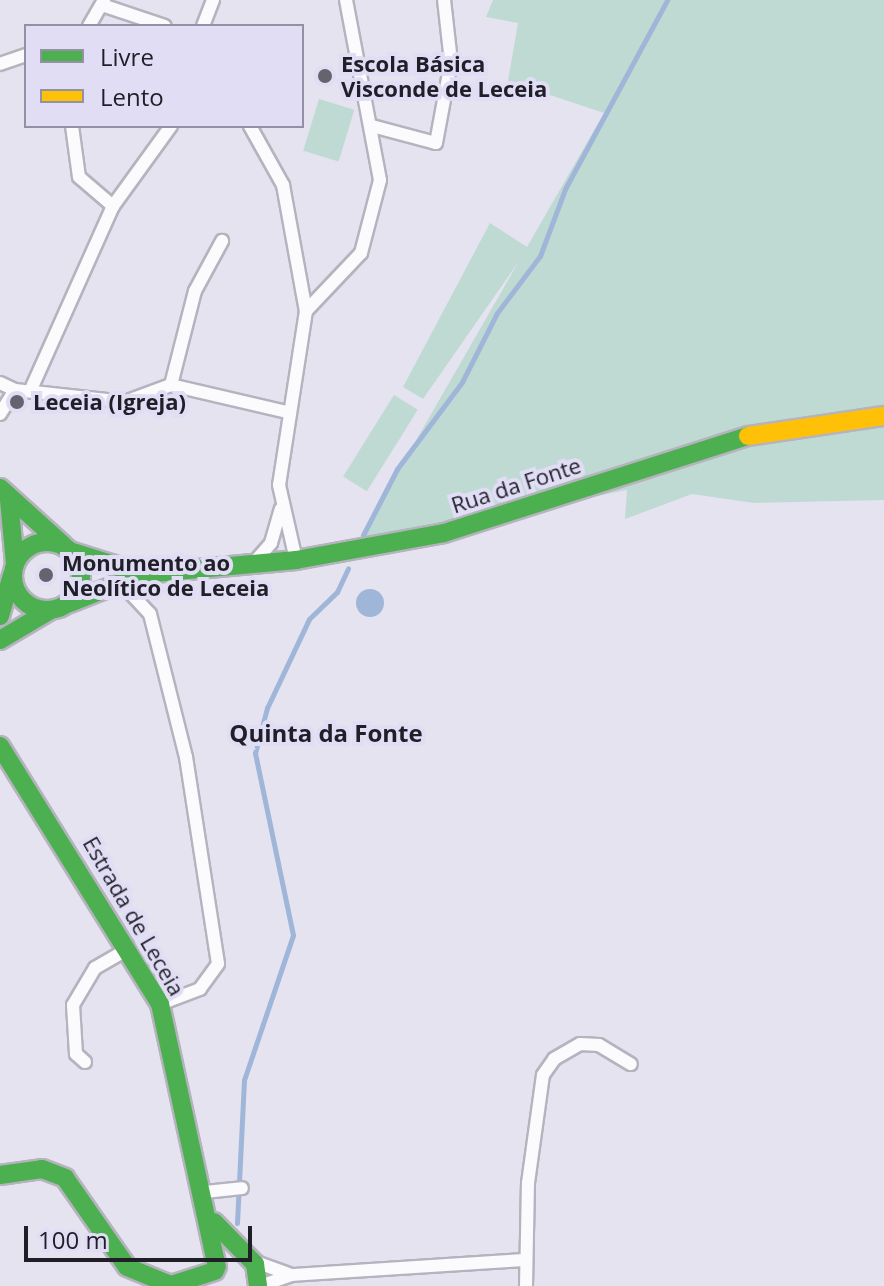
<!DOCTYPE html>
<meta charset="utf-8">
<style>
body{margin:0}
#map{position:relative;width:884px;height:1286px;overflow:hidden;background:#e4e3ef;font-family:"Open Sans",sans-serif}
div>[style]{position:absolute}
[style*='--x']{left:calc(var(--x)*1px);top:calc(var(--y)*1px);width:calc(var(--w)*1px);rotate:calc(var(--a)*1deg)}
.green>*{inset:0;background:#bfdad2;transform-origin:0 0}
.water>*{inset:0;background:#9fb6d9}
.round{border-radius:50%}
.stream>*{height:5px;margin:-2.5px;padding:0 2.5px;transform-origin:2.5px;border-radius:2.5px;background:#9fb6d9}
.roads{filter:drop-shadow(2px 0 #b5b3be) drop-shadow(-2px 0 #b5b3be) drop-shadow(0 2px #b5b3be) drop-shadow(0 -2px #b5b3be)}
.street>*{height:12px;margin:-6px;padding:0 6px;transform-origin:6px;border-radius:6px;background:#fbfbfd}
.fast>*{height:18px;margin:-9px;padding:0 9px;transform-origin:9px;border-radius:9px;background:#4caf50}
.fast>.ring{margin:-9px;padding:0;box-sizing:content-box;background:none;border:18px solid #4caf50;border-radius:50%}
.slow>*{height:18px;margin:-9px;padding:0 9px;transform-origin:9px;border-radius:9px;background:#ffc107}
.dots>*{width:22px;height:22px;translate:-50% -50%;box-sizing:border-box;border:4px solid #e0ddf5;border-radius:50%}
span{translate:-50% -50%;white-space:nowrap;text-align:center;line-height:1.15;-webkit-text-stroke:8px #e0ddf5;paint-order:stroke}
.poi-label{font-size:22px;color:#201f28;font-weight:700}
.left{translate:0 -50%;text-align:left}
.street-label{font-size:22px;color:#201f28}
.neighbourhood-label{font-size:24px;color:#201f28;font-weight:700}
.legend{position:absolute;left:24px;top:24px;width:280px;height:104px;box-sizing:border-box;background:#e0ddf5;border:2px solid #9391a3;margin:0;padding:10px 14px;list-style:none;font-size:24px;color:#201f28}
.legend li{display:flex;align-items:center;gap:16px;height:40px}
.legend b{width:40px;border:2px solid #9391a3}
.scale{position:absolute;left:24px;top:1226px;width:228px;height:36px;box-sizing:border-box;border:4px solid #201f28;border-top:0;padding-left:10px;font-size:24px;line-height:28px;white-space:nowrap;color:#201f28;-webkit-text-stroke:6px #e0ddf5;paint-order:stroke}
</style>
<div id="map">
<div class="green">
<i style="clip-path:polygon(493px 0,884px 0,884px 500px,754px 503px,692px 494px,625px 519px,627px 490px,356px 545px,519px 261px,423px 399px,403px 387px,490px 223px,527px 247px,604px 113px,508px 81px,518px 23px,486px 17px)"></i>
<i style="left:319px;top:99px;width:37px;height:54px;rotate:17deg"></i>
<i style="left:394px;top:395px;width:28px;height:96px;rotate:32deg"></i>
</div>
<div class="water">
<i class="round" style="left:356px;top:589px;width:28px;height:28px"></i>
</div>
<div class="stream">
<i style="--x:363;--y:535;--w:74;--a:-62.7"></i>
<i style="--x:397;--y:469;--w:109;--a:-53.2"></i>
<i style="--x:462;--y:382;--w:77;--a:-63.1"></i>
<i style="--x:497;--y:313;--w:71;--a:-53"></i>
<i style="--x:540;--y:256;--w:72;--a:-69.5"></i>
<i style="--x:565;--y:189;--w:215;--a:-61.6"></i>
<i style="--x:237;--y:1223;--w:143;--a:-87.2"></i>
<i style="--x:244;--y:1080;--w:153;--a:-71.3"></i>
<i style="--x:293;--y:935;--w:186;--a:-101.8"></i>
<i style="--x:255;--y:753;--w:47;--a:-75.1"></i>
<i style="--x:267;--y:708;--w:98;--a:-64.7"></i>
<i style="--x:309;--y:619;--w:39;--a:-44"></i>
<i style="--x:337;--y:592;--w:26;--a:-65"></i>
</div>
<div class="roads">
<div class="street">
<i style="--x:102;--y:5;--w:66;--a:18.4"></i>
<i style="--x:89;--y:26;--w:30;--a:-60"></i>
<i style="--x:203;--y:26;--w:28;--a:-69"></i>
<i style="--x:0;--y:64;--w:28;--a:-19"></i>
<i style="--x:72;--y:126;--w:51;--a:82.2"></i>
<i style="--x:79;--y:177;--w:45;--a:40.5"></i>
<i style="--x:250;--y:126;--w:68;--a:60.8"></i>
<i style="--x:283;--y:185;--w:128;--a:79.7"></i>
<i style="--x:306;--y:311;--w:176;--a:98.8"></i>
<i style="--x:279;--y:485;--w:77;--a:77.2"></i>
<i style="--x:372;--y:126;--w:66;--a:14.9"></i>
<i style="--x:436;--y:143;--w:82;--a:-79.5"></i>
<i style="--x:451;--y:62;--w:62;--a:-96.4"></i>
<i style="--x:306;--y:311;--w:80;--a:-46.5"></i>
<i style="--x:361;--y:253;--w:75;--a:-75.4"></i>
<i style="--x:380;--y:180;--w:183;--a:-100.7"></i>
<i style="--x:0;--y:383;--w:17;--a:25"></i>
<i style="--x:171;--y:385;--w:97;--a:-75.7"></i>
<i style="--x:195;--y:291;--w:57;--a:-61.6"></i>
<i style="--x:171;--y:385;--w:119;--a:13.1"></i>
<i style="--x:32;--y:387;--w:198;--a:-65.9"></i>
<i style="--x:113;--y:206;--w:99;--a:-54.1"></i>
<i style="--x:15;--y:390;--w:111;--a:6.2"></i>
<i style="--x:125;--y:402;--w:49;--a:-20.3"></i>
<i style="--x:0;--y:414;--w:28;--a:-58"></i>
<i style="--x:252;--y:565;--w:29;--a:-49"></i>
<i style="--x:271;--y:543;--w:35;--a:-74"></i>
<i style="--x:121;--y:583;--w:42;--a:46.9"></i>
<i style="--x:150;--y:614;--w:147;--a:75.9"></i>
<i style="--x:186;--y:757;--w:209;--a:81.2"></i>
<i style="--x:218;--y:964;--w:31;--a:126"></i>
<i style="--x:200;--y:989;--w:43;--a:159.4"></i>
<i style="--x:85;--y:1062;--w:12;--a:-138"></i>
<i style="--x:76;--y:1054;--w:49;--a:-93.5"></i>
<i style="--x:73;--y:1005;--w:43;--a:-59.3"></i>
<i style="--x:95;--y:968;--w:38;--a:-30"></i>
<i style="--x:205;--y:1192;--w:37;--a:-6"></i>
<i style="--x:250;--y:1260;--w:41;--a:19.7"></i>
<i style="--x:260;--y:1286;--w:34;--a:-19"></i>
<i style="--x:292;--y:1275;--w:234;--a:-3.7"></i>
<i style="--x:526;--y:1286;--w:103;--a:-88.9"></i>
<i style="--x:528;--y:1183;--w:109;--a:-82.1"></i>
<i style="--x:543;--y:1075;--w:19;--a:-55"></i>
<i style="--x:554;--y:1059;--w:30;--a:-30"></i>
<i style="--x:580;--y:1044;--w:19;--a:3"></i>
<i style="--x:599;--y:1045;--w:37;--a:31"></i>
</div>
<div class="fast">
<i style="--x:0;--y:488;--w:85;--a:42.1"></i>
<i style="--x:9;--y:500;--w:63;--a:84.6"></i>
<i class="ring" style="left:13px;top:542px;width:50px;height:50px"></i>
<i style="--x:73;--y:552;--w:73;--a:17.4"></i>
<i style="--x:70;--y:603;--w:79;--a:-21.7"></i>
<i style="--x:143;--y:574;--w:154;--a:-5.2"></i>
<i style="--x:296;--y:560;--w:150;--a:-10.3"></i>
<i style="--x:444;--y:533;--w:319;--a:-17.7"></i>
<i style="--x:0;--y:616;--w:43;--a:-73.7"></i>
<i style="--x:0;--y:640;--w:57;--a:-30.6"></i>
<i style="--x:0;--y:746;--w:304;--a:58.2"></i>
<i style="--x:160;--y:1004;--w:269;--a:77.8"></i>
<i style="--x:0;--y:1175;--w:42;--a:-8.1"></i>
<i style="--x:42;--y:1169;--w:25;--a:21"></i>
<i style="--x:65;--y:1178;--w:108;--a:55.1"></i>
<i style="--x:127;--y:1267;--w:50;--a:22.4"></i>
<i style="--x:214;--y:1222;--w:59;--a:45.7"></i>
<i style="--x:255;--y:1264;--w:22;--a:82"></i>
<i style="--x:171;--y:1285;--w:46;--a:-17.7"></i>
</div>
<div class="slow">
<i style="--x:748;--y:436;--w:137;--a:-8.4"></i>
</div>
</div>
<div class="dots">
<i style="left:325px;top:76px;background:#65646e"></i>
<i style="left:17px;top:402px;background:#65646e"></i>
<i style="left:46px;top:575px;background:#65646e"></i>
</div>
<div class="poi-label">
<span class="left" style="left:341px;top:76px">Escola Básica<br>Visconde de Leceia</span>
<span class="left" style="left:33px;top:402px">Leceia (Igreja)</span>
<span class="left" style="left:62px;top:575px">Monumento ao<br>Neolítico de Leceia</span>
</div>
<div class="street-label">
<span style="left:516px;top:485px;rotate:-18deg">Rua da Fonte</span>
<span style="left:134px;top:916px;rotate:60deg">Estrada de Leceia</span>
</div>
<div class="neighbourhood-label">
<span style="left:326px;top:733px">Quinta da Fonte</span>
</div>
<ul class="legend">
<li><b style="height:10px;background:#4caf50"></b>Livre</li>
<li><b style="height:10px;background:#ffc107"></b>Lento</li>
</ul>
<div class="scale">100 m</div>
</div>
